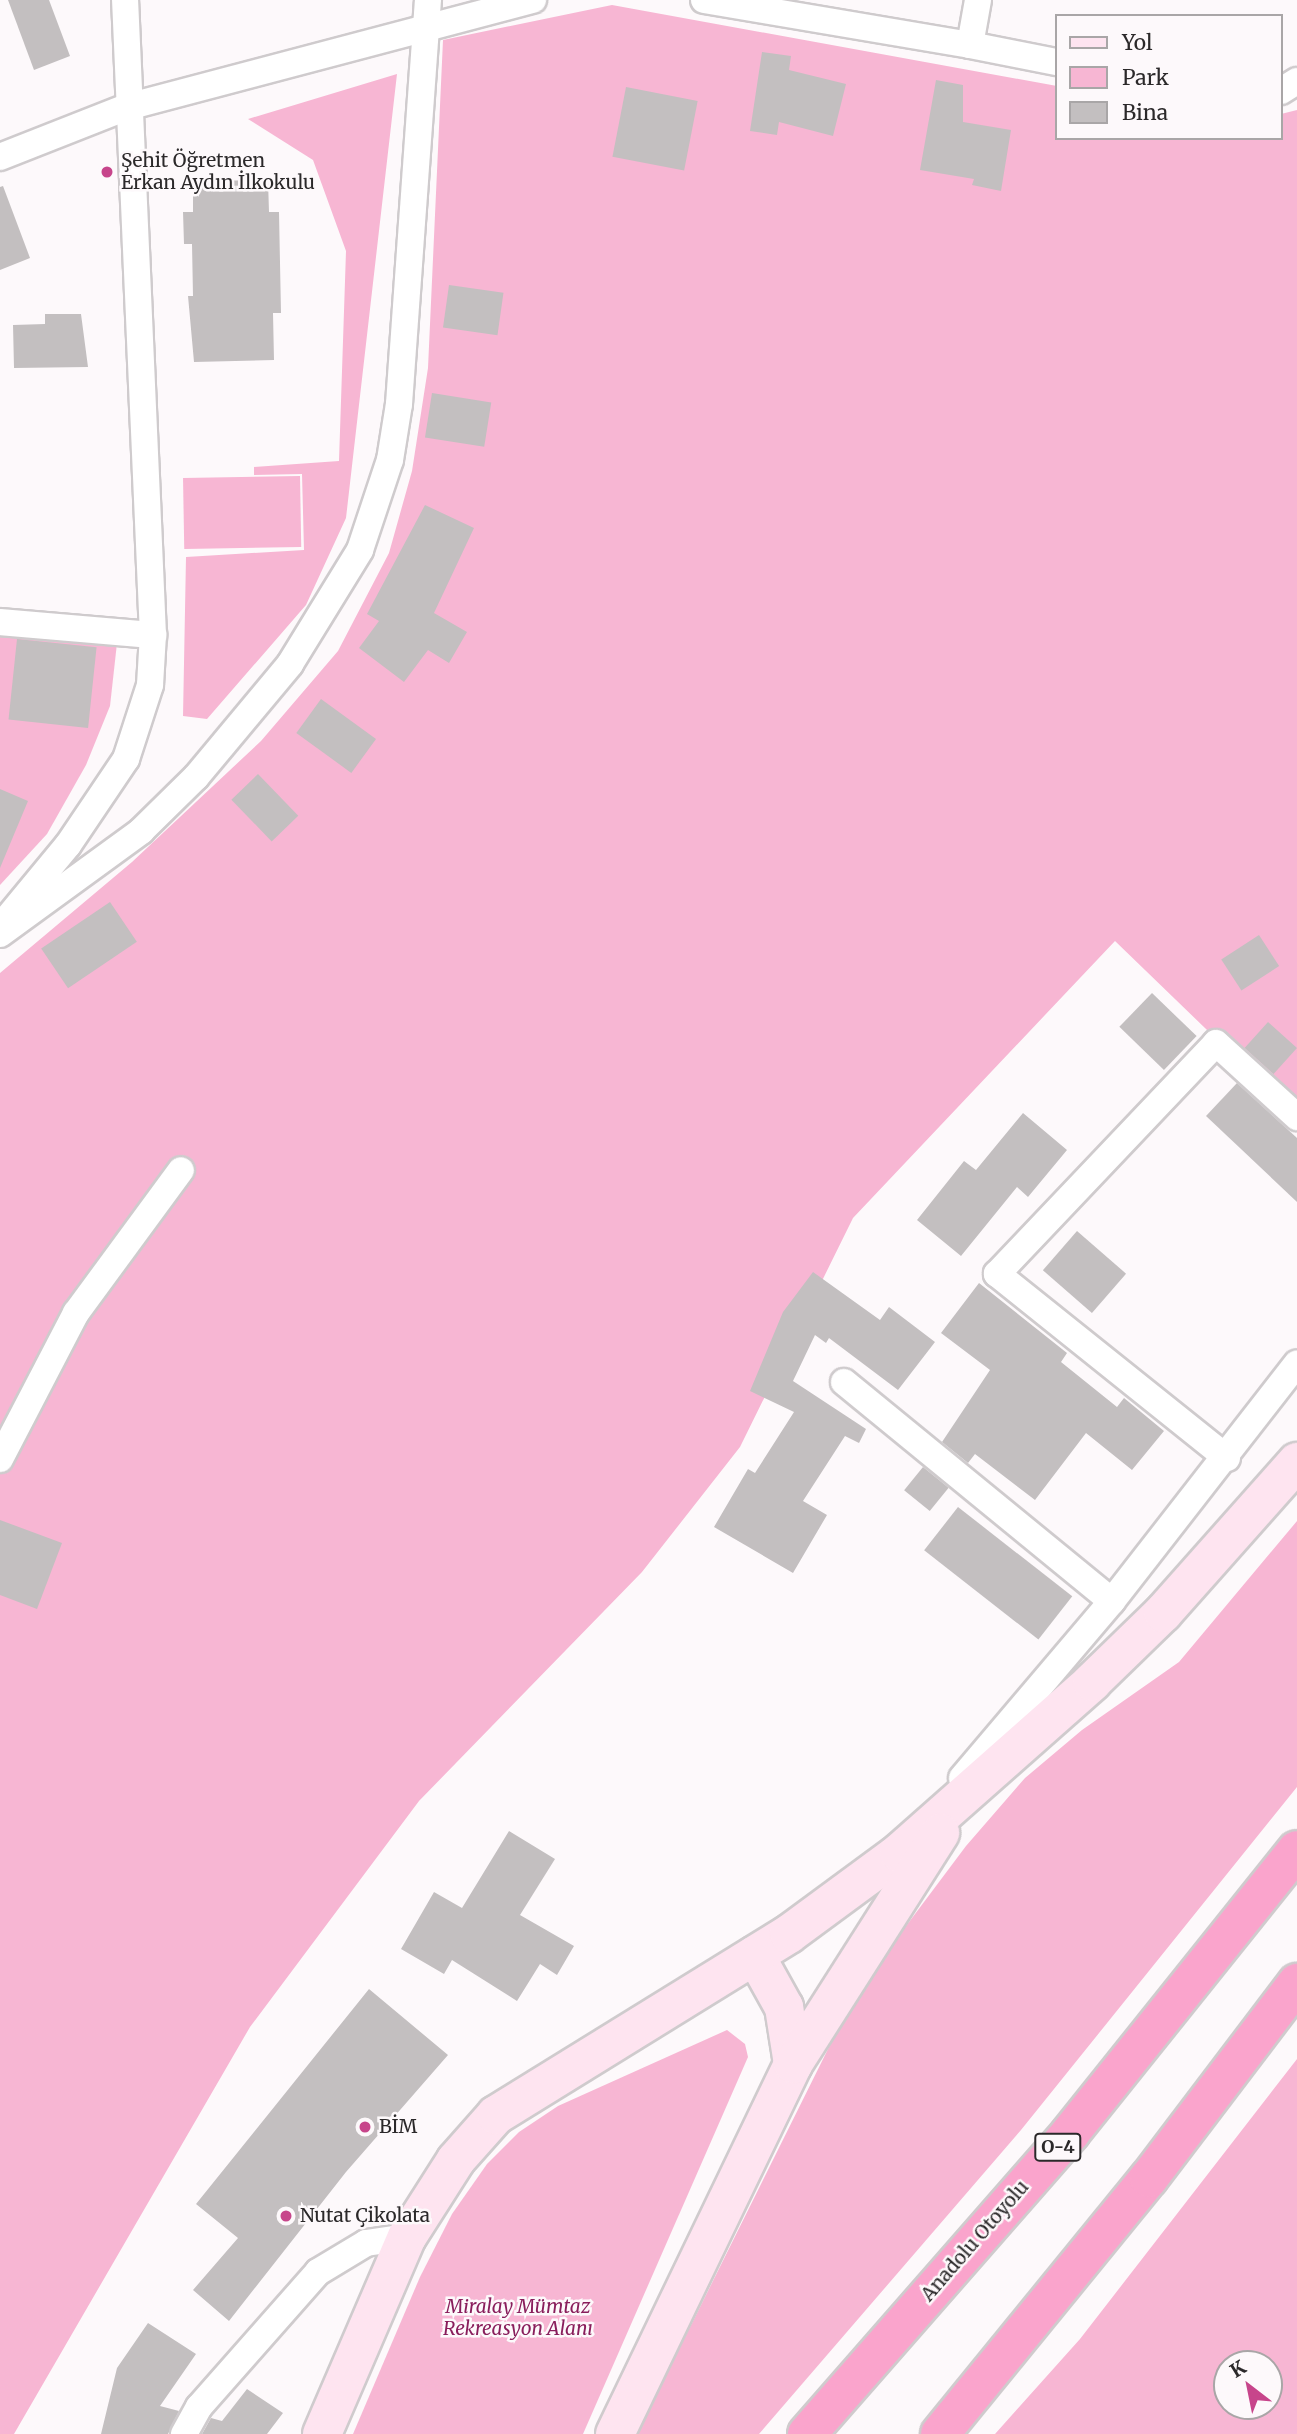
<!DOCTYPE html>
<meta charset="utf-8">
<style>
body{margin:0}
#map{position:relative;width:1297px;height:2434px;overflow:hidden;background:#fdf9fb;font-family:Merriweather,serif}
div>[style]{position:absolute}
[style*='--x']{left:calc(var(--x)*1px);top:calc(var(--y)*1px);width:calc(var(--w)*1px);rotate:calc(var(--a)*1deg)}
.green>*{inset:0;background:#f7b6d3;transform-origin:0 0}
.building>*{inset:0;background:#c3bfc0;transform-origin:0 0}
.roads{filter:drop-shadow(2px 0 #cfcbcd) drop-shadow(-2px 0 #cfcbcd) drop-shadow(0 2px #cfcbcd) drop-shadow(0 -2px #cfcbcd)}
.street>*{height:26px;margin:-13px;padding:0 13px;transform-origin:13px;border-radius:13px;background:#fff}
.secondary>*{height:38px;margin:-19px;padding:0 19px;transform-origin:19px;border-radius:19px;background:#fee4f0}
.highway>*{height:38px;margin:-19px;padding:0 19px;transform-origin:19px;border-radius:19px;background:#faa4cc}
.dots>*{width:19px;height:19px;translate:-50% -50%;box-sizing:border-box;border:4px solid #fdf9fb;border-radius:50%}
span{translate:-50% -50%;white-space:nowrap;text-align:center;line-height:1.15;-webkit-text-stroke:5px #fdf9fb;paint-order:stroke}
.shield-label span{padding:2px 5px;background:#fdf9fb;border:2px solid;border-radius:5px;-webkit-text-stroke-width:0}
.shield-label{font-size:18px;color:#2b292a;font-weight:700}
.poi-label{font-size:19px;color:#2b292a}
.left{translate:0 -50%;text-align:left}
.street-label{font-size:19px;color:#2b292a}
.park-label{font-size:19px;color:#891e5c;font-style:italic}
.legend{position:absolute;left:1055px;top:14px;width:228px;height:126px;box-sizing:border-box;background:#fdf9fb;border:2px solid #a9a6a7;margin:0;padding:9px 12px;list-style:none;font-size:21px;color:#2b292a}
.legend li{display:flex;align-items:center;gap:14px;height:35px}
.legend b{width:35px;border:2px solid #a9a6a7}
.north{position:absolute;left:1213px;top:2350px;width:70px;height:70px;box-sizing:border-box;background:#fdf9fb;border:2px solid #a9a6a7;border-radius:50%;rotate:328deg;font-size:19px;font-weight:700;line-height:28px;text-align:center;color:#2b292a}
.north::after{content:'';display:block;margin:auto;width:24px;height:32px;background:#c7458b;clip-path:polygon(50% 0,100% 100%,50% 72%,0 100%)}
</style>
<div id="map">
<div class="green">
<i style="clip-path:polygon(612px 5px,1057px 86px,1057px 138px,1281px 138px,1281px 114px,1297px 110px,1297px 1117px,1115px 941px,853px 1218px,740px 1447px,642px 1572px,419px 1801px,250px 2027px,14px 2434px,0 2434px,0 973px,132px 862px,261px 741px,338px 651px,389px 553px,412px 471px,428px 368px,443px 40px)"></i>
<i style="clip-path:polygon(397px 74px,346px 518px,306px 605px,207px 719px,183px 716px,186px 557px,304px 550px,302px 474px,254px 475px,254px 467px,339px 461px,346px 251px,313px 160px,248px 119px)"></i>
<i style="left:300px;top:476px;width:71px;height:117px;rotate:89deg"></i>
<i style="clip-path:polygon(0 636px,117px 643px,110px 706px,86px 765px,47px 834px,0 885px)"></i>
<i style="clip-path:polygon(1297px 1521px,1297px 1787px,1021px 2130px,759px 2434px,637px 2434px,834px 2037px,891px 1946px,966px 1846px,1025px 1778px,1082px 1730px,1179px 1662px)"></i>
<i style="clip-path:polygon(727px 2030px,745px 2044px,748px 2057px,583px 2434px,353px 2434px,420px 2277px,452px 2214px,487px 2164px,519px 2132px,558px 2106px)"></i>
<i style="clip-path:polygon(evenodd,1297px 2059px,1297px 2434px,995px 2434px,1080px 2339px,1297px 2059px,1227px 2364px,1269px 2364px,1269px 2406px,1227px 2406px,1227px 2364px)"></i>
</div>
<div class="building">
<i style="clip-path:polygon(8px 0,49px 0,70px 56px,34px 70px)"></i>
<i style="clip-path:polygon(762px 52px,791px 56px,789px 70px,846px 84px,833px 136px,779px 122px,777px 135px,750px 131px)"></i>
<i style="clip-path:polygon(936px 80px,963px 85px,963px 122px,1011px 130px,1001px 191px,972px 185px,974px 179px,920px 170px)"></i>
<i style="left:626px;top:87px;width:73px;height:71px;rotate:11deg"></i>
<i style="clip-path:polygon(268px 180px,269px 212px,279px 212px,281px 313px,273px 313px,274px 360px,194px 362px,188px 296px,193px 296px,192px 244px,184px 244px,183px 212px,193px 212px,193px 181px)"></i>
<i style="clip-path:polygon(3px 186px,30px 258px,0 270px,0 187px)"></i>
<i style="left:449px;top:285px;width:55px;height:43px;rotate:8deg"></i>
<i style="clip-path:polygon(45px 314px,81px 314px,88px 367px,14px 368px,13px 325px,45px 324px)"></i>
<i style="left:432px;top:393px;width:60px;height:45px;rotate:9deg"></i>
<i style="clip-path:polygon(425px 505px,474px 528px,434px 613px,467px 632px,449px 663px,428px 650px,404px 682px,359px 648px,379px 621px,367px 614px)"></i>
<i style="left:17px;top:639px;width:80px;height:81px;rotate:6deg"></i>
<i style="left:321px;top:699px;width:68px;height:42px;rotate:36deg"></i>
<i style="left:258px;top:774px;width:58px;height:37px;rotate:46deg"></i>
<i style="clip-path:polygon(0 789px,28px 801px,0 868px)"></i>
<i style="left:110px;top:902px;width:48px;height:83px;rotate:56deg"></i>
<i style="left:1259px;top:935px;width:37px;height:45px;rotate:57deg"></i>
<i style="left:1152px;top:993px;width:62px;height:47px;rotate:44deg"></i>
<i style="left:1268px;top:1022px;width:39px;height:35px;rotate:42deg"></i>
<i style="clip-path:polygon(1237px 1083px,1297px 1138px,1297px 1202px,1206px 1116px)"></i>
<i style="clip-path:polygon(1023px 1113px,1067px 1150px,1028px 1197px,1017px 1187px,961px 1256px,917px 1220px,964px 1161px,976px 1170px)"></i>
<i style="left:1077px;top:1231px;width:65px;height:52px;rotate:41deg"></i>
<i style="clip-path:polygon(813px 1272px,880px 1320px,889px 1307px,935px 1342px,898px 1390px,829px 1338px,826px 1343px,815px 1335px,793px 1381px,866px 1429px,859px 1443px,845px 1436px,803px 1501px,827px 1515px,793px 1573px,714px 1527px,748px 1469px,755px 1473px,794px 1412px,750px 1391px,783px 1312px)"></i>
<i style="clip-path:polygon(979px 1283px,1067px 1353px,1061px 1362px,1117px 1407px,1124px 1398px,1164px 1431px,1132px 1470px,1086px 1433px,1035px 1500px,975px 1454px,968px 1463px,942px 1442px,990px 1370px,941px 1333px)"></i>
<i style="left:923px;top:1467px;width:33px;height:30px;rotate:39deg"></i>
<i style="left:958px;top:1507px;width:145px;height:55px;rotate:38deg"></i>
<i style="clip-path:polygon(0 1520px,62px 1543px,37px 1609px,0 1595px)"></i>
<i style="clip-path:polygon(509px 1831px,555px 1859px,520px 1915px,574px 1946px,557px 1975px,540px 1964px,517px 2001px,452px 1960px,444px 1974px,401px 1949px,434px 1892px,462px 1908px)"></i>
<i style="clip-path:polygon(369px 1989px,448px 2055px,346px 2172px,229px 2321px,193px 2290px,238px 2238px,196px 2204px)"></i>
<i style="clip-path:polygon(148px 2323px,196px 2354px,160px 2406px,179px 2411px,168px 2434px,101px 2434px,117px 2368px)"></i>
<i style="clip-path:polygon(247px 2389px,283px 2413px,267px 2434px,202px 2434px,211px 2418px,222px 2421px)"></i>
</div>
<div class="roads">
<div class="street">
<i style="--x:704;--y:0;--w:270;--a:9.6"></i>
<i style="--x:970;--y:45;--w:46;--a:-79.9"></i>
<i style="--x:970;--y:45;--w:89;--a:11.1"></i>
<i style="--x:1281;--y:91;--w:19;--a:-32"></i>
<i style="--x:0;--y:157;--w:136;--a:-21.5"></i>
<i style="--x:127;--y:107;--w:420;--a:-14.8"></i>
<i style="--x:0;--y:622;--w:154;--a:4.9"></i>
<i style="--x:10;--y:915;--w:91;--a:-50.4"></i>
<i style="--x:68;--y:845;--w:104;--a:-56"></i>
<i style="--x:126;--y:759;--w:78;--a:-72"></i>
<i style="--x:150;--y:685;--w:50;--a:-86.6"></i>
<i style="--x:153;--y:635;--w:636;--a:-92.52"></i>
<i style="--x:0;--y:934;--w:175;--a:-36.1"></i>
<i style="--x:141;--y:831;--w:77;--a:-44.5"></i>
<i style="--x:196;--y:777;--w:147;--a:-50.2"></i>
<i style="--x:290;--y:664;--w:134;--a:-58.4"></i>
<i style="--x:360;--y:550;--w:95;--a:-71.6"></i>
<i style="--x:390;--y:460;--w:57;--a:-80.9"></i>
<i style="--x:399;--y:404;--w:405;--a:-85.9"></i>
<i style="--x:844;--y:1382;--w:346;--a:39.3"></i>
<i style="--x:1227;--y:1458;--w:295;--a:-141.3"></i>
<i style="--x:997;--y:1274;--w:318;--a:-46.5"></i>
<i style="--x:1216;--y:1043;--w:110;--a:42.4"></i>
<i style="--x:0;--y:1459;--w:165;--a:-62.5"></i>
<i style="--x:76;--y:1313;--w:177;--a:-53.7"></i>
<i style="--x:962;--y:1778;--w:232;--a:-49.7"></i>
<i style="--x:1112;--y:1601;--w:301;--a:-52.1"></i>
<i style="--x:184;--y:2434;--w:31;--a:-61"></i>
<i style="--x:199;--y:2407;--w:180;--a:-48.6"></i>
<i style="--x:318;--y:2272;--w:56;--a:-31.1"></i>
<i style="--x:366;--y:2243;--w:41;--a:-8.3"></i>
</div>
<div class="secondary">
<i style="--x:755;--y:1955;--w:60;--a:60.9"></i>
<i style="--x:784;--y:2007;--w:58;--a:81"></i>
<i style="--x:322;--y:2434;--w:215;--a:-66.7"></i>
<i style="--x:407;--y:2237;--w:91;--a:-57.5"></i>
<i style="--x:456;--y:2160;--w:60;--a:-48.4"></i>
<i style="--x:496;--y:2115;--w:344;--a:-31.7"></i>
<i style="--x:789;--y:1934;--w:137;--a:-36.4"></i>
<i style="--x:899;--y:1853;--w:258;--a:-41.5"></i>
<i style="--x:1092;--y:1682;--w:99;--a:-44.2"></i>
<i style="--x:1163;--y:1613;--w:202;--a:-48.4"></i>
<i style="--x:615;--y:2434;--w:411;--a:-64.3"></i>
<i style="--x:793;--y:2064;--w:274;--a:-57.5"></i>
</div>
<div class="highway">
<i style="--x:807;--y:2434;--w:401;--a:-48.8"></i>
<i style="--x:1071;--y:2132;--w:361;--a:-51.3"></i>
<i style="--x:940;--y:2434;--w:330;--a:-50.8"></i>
<i style="--x:1149;--y:2178;--w:245;--a:-52.8"></i>
</div>
</div>
<div class="dots">
<i style="left:107px;top:172px;background:#c7458b"></i>
<i style="left:365px;top:2127px;background:#c7458b"></i>
<i style="left:286px;top:2216px;background:#c7458b"></i>
</div>
<div class="shield-label">
<span style="left:1058px;top:2147px">O-4</span>
</div>
<div class="poi-label">
<span class="left" style="left:121px;top:172px">Şehit Öğretmen<br>Erkan Aydın İlkokulu</span>
<span class="left" style="left:379px;top:2127px">BİM</span>
<span class="left" style="left:300px;top:2216px">Nutat Çikolata</span>
</div>
<div class="street-label">
<span style="left:975px;top:2241px;rotate:-49deg">Anadolu Otoyolu</span>
</div>
<div class="park-label">
<span style="left:518px;top:2318px">Miralay Mümtaz<br>Rekreasyon Alanı</span>
</div>
<ul class="legend">
<li><b style="height:9px;background:#fee4f0"></b>Yol</li>
<li><b style="height:19px;background:#f7b6d3"></b>Park</li>
<li><b style="height:19px;background:#c3bfc0"></b>Bina</li>
</ul>
<div class="north">K</div>
</div>
